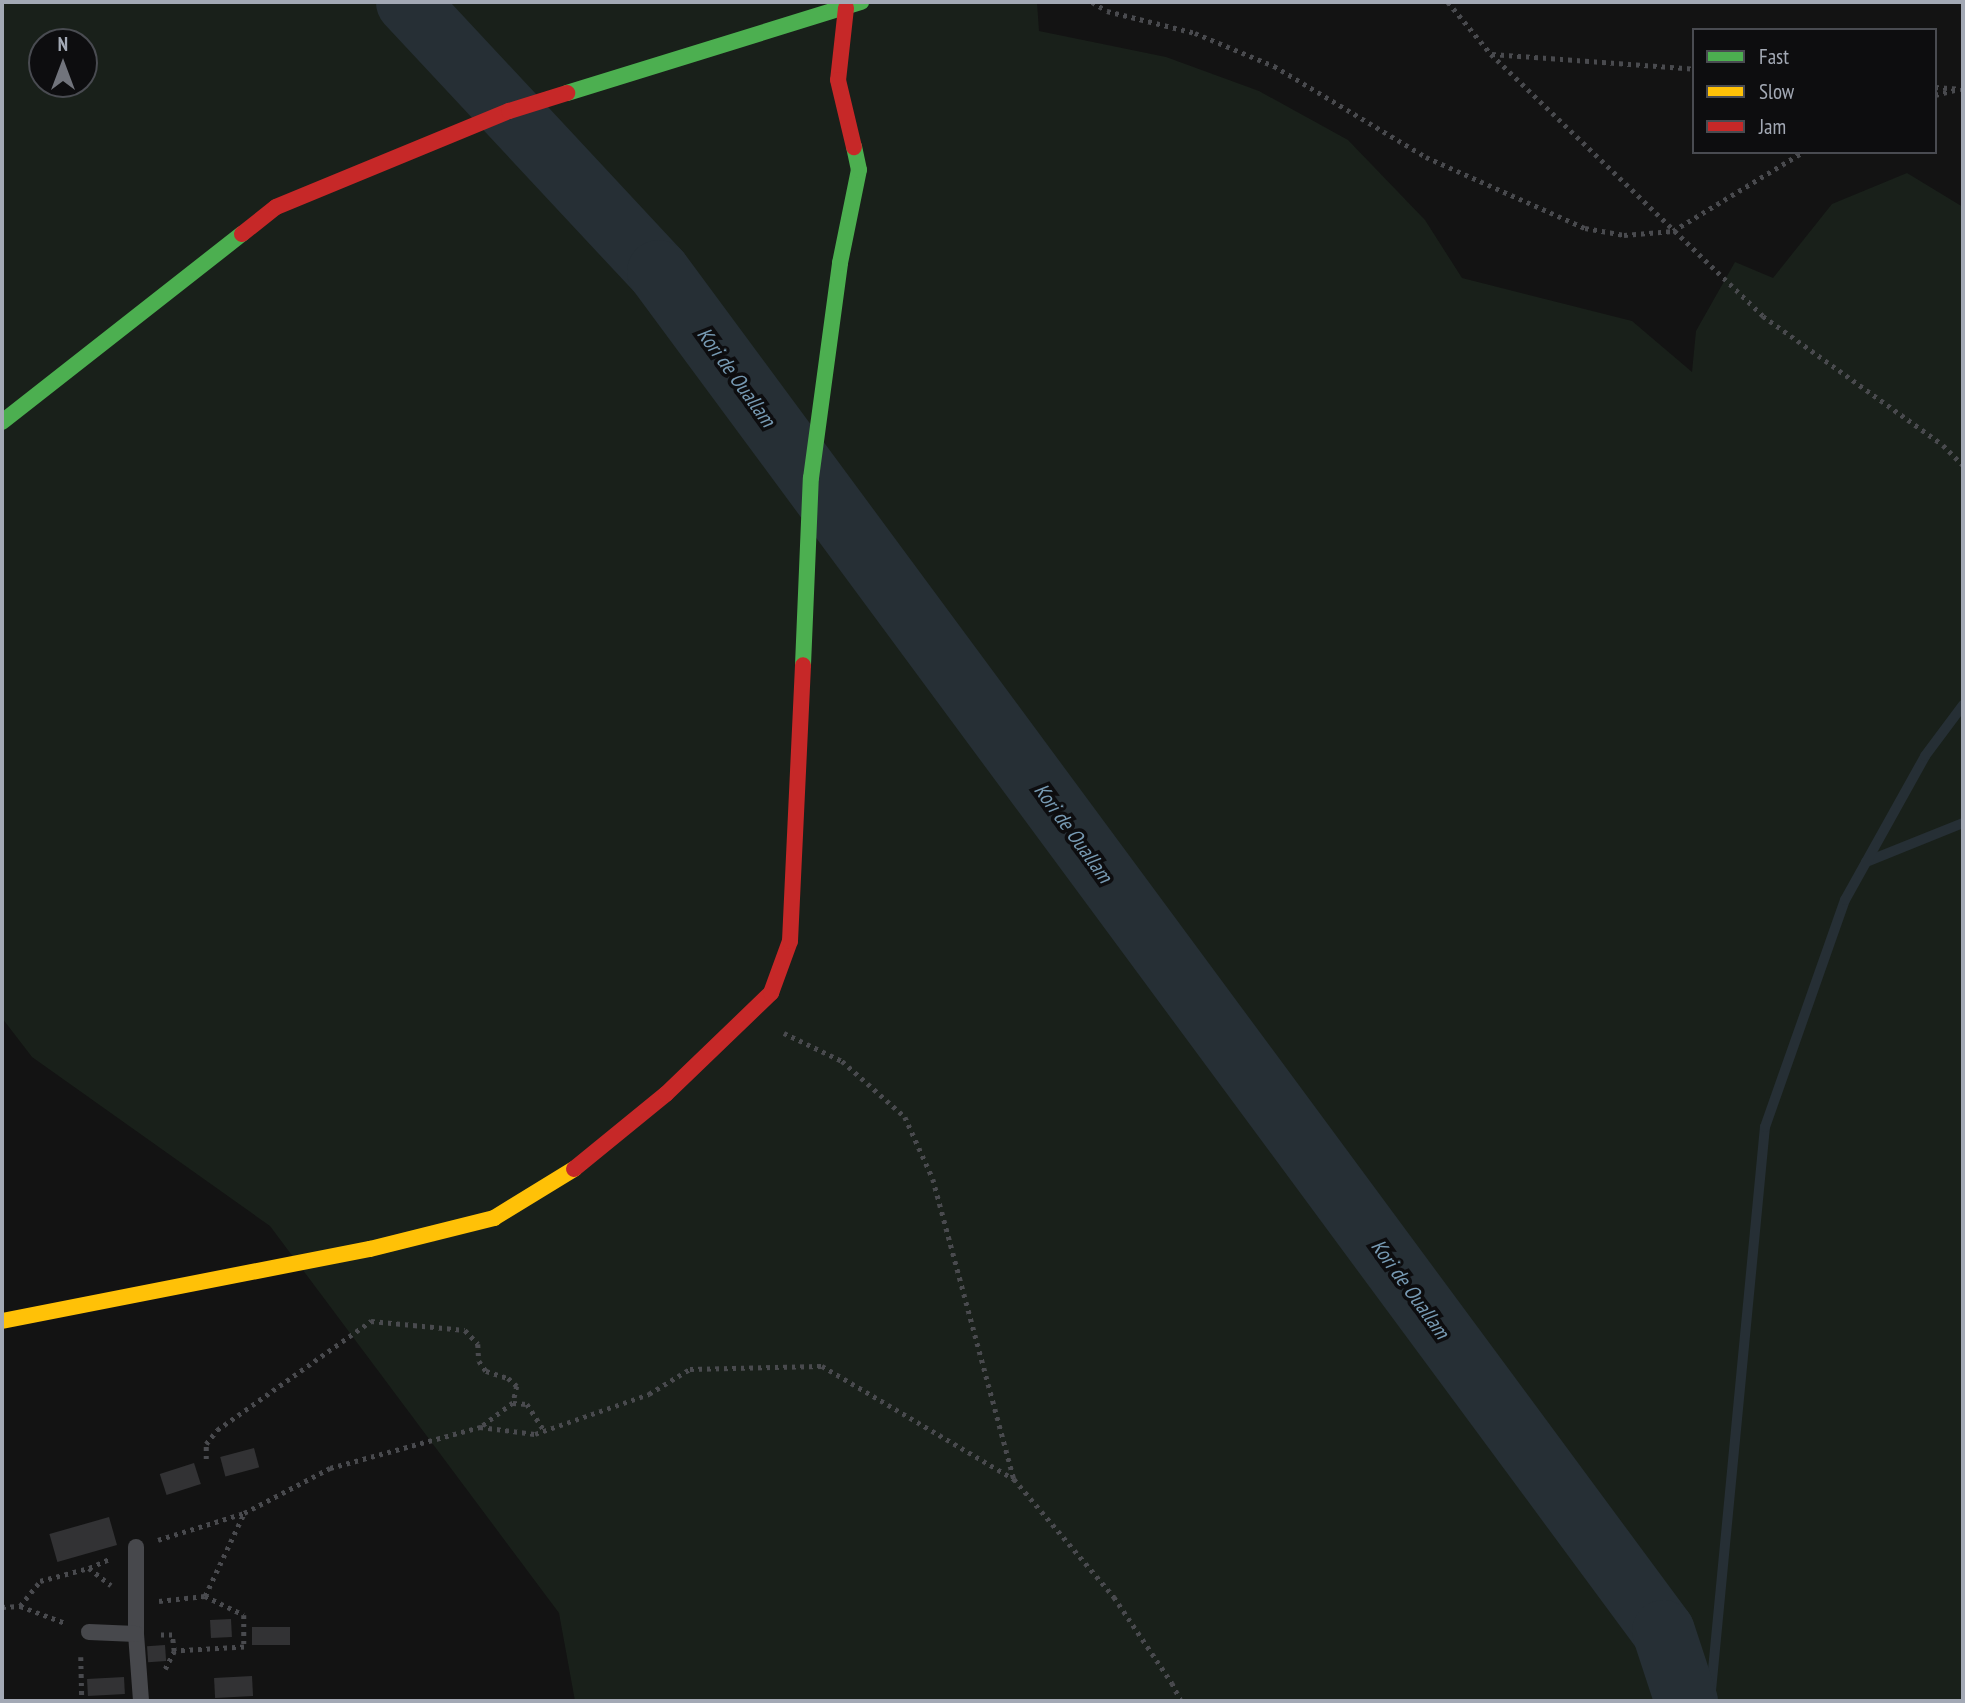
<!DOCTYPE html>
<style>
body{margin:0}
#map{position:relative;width:1965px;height:1703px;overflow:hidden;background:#131313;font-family:"PT Sans Narrow",sans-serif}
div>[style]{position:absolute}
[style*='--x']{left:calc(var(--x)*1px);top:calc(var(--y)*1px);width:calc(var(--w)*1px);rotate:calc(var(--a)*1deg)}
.green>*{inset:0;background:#19201a}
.stream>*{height:10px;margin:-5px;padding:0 5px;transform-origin:5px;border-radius:5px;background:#262f35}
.river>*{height:63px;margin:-31.5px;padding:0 31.5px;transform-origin:31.5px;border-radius:31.5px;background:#262f35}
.building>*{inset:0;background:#323234;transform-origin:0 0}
.path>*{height:4.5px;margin-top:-2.25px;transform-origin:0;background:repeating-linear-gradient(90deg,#494a4e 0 3.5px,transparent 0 8.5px)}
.lane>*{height:16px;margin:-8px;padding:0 8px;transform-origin:8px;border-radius:8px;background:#47484c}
.fast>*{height:16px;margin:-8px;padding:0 8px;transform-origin:8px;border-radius:8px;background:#4caf50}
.slow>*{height:16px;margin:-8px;padding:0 8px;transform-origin:8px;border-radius:8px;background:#ffc107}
.jam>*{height:16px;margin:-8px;padding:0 8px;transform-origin:8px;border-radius:8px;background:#c62828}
span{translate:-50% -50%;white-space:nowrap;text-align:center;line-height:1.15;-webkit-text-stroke:7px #0d0d0f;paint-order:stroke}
.water-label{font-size:21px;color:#779ab3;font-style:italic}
.frame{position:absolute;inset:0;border:4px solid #a3a9b5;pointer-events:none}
.legend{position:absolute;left:1692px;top:28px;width:245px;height:126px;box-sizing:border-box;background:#0d0d0f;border:2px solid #494b51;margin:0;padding:9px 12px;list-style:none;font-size:21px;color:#a3a9b5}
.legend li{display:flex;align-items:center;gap:14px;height:35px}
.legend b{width:35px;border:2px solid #494b51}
.north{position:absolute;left:28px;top:28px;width:70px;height:70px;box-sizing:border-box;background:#0d0d0f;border:2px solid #494b51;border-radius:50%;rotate:0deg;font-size:19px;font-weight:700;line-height:28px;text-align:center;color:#a3a9b5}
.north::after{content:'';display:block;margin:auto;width:24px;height:32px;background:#71747c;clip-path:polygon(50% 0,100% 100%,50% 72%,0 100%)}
</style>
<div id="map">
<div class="green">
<i style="clip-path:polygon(evenodd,2px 2px,1037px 2px,1039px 31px,1166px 57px,1259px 91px,1348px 140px,1425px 220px,1462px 278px,1632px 321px,1692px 372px,1696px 331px,1735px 262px,1773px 278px,1832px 204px,1907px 173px,1963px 207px,1963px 1701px,575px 1701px,559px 1613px,270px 1226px,32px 1057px,2px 1018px,2px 2px,42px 42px,84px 42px,84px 84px,42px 84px,42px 42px)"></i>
</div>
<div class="stream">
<i style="--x:1866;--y:862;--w:105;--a:-21.9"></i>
<i style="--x:1710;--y:1701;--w:577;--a:-84.53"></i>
<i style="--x:1765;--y:1127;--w:241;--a:-70.6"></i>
<i style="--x:1845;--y:900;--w:165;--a:-60.9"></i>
<i style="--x:1925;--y:756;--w:64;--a:-53.3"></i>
</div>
<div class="river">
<i style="--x:407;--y:2;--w:368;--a:47"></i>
<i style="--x:658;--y:271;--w:1691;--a:53.54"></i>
<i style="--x:1663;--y:1631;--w:74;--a:71.8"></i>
</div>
<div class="building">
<i style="left:254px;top:1448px;width:20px;height:35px;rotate:75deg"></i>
<i style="left:194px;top:1463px;width:22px;height:36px;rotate:72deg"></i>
<i style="left:109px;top:1517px;width:29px;height:62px;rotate:74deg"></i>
<i style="left:231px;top:1619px;width:18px;height:21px;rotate:87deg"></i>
<i style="left:290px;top:1627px;width:18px;height:38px;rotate:90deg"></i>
<i style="left:165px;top:1645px;width:16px;height:18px;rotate:86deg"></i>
<i style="left:252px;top:1676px;width:20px;height:38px;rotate:87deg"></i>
<i style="left:124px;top:1677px;width:17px;height:37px;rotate:87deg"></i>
</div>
<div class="path">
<i style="--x:1092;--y:2;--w:17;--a:31"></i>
<i style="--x:1107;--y:11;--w:91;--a:14"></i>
<i style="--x:1195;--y:33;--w:86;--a:22.7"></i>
<i style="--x:1274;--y:66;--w:177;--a:30.9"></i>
<i style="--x:1426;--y:157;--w:174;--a:24.1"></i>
<i style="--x:1585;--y:228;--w:40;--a:10"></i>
<i style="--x:1624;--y:235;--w:49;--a:-4.7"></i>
<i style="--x:1673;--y:231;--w:152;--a:-31.3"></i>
<i style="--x:1448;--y:2;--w:67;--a:50.4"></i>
<i style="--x:1491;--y:54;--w:378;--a:43.9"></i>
<i style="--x:1763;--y:316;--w:221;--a:35.6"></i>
<i style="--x:1943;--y:445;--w:28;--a:45"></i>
<i style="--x:1492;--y:54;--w:203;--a:4.2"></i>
<i style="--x:1935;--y:87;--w:28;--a:4"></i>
<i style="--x:1935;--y:95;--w:21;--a:-14"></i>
<i style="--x:784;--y:1033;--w:64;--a:25.8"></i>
<i style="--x:842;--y:1061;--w:84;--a:41.6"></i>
<i style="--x:905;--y:1117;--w:68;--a:65.7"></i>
<i style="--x:933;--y:1179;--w:311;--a:74.9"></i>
<i style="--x:1014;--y:1479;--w:155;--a:49.7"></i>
<i style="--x:1114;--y:1597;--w:104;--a:56"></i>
<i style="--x:1172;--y:1683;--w:20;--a:63"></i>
<i style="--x:513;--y:1403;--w:14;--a:4"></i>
<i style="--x:527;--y:1404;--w:31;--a:57"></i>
<i style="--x:206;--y:1459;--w:15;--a:-90"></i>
<i style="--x:206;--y:1444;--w:18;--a:-52"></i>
<i style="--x:217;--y:1430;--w:189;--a:-35.3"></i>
<i style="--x:371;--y:1321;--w:94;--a:5.5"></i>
<i style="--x:465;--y:1330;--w:19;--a:47"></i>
<i style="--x:478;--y:1344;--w:17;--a:87"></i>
<i style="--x:479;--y:1361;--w:12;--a:55"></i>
<i style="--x:486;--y:1371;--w:23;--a:18"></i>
<i style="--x:508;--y:1378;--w:12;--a:42"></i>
<i style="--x:517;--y:1386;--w:17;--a:103"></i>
<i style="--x:513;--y:1403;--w:40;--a:143"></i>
<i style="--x:158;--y:1540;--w:90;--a:-17.4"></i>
<i style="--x:89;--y:1568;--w:24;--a:-24"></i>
<i style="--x:205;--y:1596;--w:92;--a:-64.8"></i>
<i style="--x:244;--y:1513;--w:97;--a:-27.6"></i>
<i style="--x:330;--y:1468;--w:156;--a:-15.3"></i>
<i style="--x:480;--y:1427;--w:55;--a:7.3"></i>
<i style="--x:535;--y:1434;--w:121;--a:-19.3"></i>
<i style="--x:649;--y:1394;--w:48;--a:-31.4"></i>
<i style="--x:690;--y:1369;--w:132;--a:-1.3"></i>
<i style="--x:822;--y:1366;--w:223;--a:30.5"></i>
<i style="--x:159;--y:1601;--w:46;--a:-6.2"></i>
<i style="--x:205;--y:1596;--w:43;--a:26"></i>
<i style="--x:244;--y:1615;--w:32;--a:90"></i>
<i style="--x:244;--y:1647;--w:70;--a:176.7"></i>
<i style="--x:174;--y:1651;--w:16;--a:-97"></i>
<i style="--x:172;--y:1635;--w:11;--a:180"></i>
<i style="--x:20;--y:1606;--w:32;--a:-51"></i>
<i style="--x:40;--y:1581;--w:51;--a:-14.9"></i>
<i style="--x:89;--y:1568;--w:28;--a:38"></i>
<i style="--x:2;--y:1607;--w:18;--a:-3"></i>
<i style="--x:20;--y:1606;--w:48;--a:20.7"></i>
<i style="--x:81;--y:1657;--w:44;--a:88.7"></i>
<i style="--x:165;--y:1669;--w:20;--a:-63"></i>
</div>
<div class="lane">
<i style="--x:136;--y:1547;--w:87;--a:90"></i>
<i style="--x:136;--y:1634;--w:67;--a:85.7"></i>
<i style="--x:89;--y:1632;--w:47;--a:2.4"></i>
</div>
<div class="fast">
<i style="--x:567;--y:93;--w:308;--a:-17.2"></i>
<i style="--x:2;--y:422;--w:305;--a:-38.1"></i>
<i style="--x:803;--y:665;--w:187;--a:-87.6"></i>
<i style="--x:811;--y:478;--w:217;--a:-82.3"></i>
<i style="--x:840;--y:263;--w:95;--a:-78.5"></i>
<i style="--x:859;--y:170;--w:24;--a:-102"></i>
</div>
<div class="slow">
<i style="--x:2;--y:1321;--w:375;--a:-11.1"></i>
<i style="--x:370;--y:1249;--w:128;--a:-14"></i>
<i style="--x:494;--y:1218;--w:94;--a:-31.5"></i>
</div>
<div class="jam">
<i style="--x:846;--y:8;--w:72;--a:96.3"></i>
<i style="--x:838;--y:80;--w:69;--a:76.6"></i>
<i style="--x:242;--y:234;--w:43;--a:-38.5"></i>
<i style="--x:276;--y:207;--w:252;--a:-22.4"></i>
<i style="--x:509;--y:111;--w:61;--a:-17.2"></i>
<i style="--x:574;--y:1169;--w:119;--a:-39.2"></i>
<i style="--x:666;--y:1094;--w:146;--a:-43.9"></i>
<i style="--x:771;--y:993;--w:55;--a:-69.9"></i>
<i style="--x:790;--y:941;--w:276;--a:-87.3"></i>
</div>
<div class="water-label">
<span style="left:736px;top:377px;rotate:54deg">Kori de Ouallam</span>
<span style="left:1073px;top:833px;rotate:54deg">Kori de Ouallam</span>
<span style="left:1410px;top:1289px;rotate:54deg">Kori de Ouallam</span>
</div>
<div class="frame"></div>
<ul class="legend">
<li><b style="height:9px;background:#4caf50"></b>Fast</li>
<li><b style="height:9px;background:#ffc107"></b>Slow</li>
<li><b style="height:9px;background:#c62828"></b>Jam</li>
</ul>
<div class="north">N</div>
</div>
